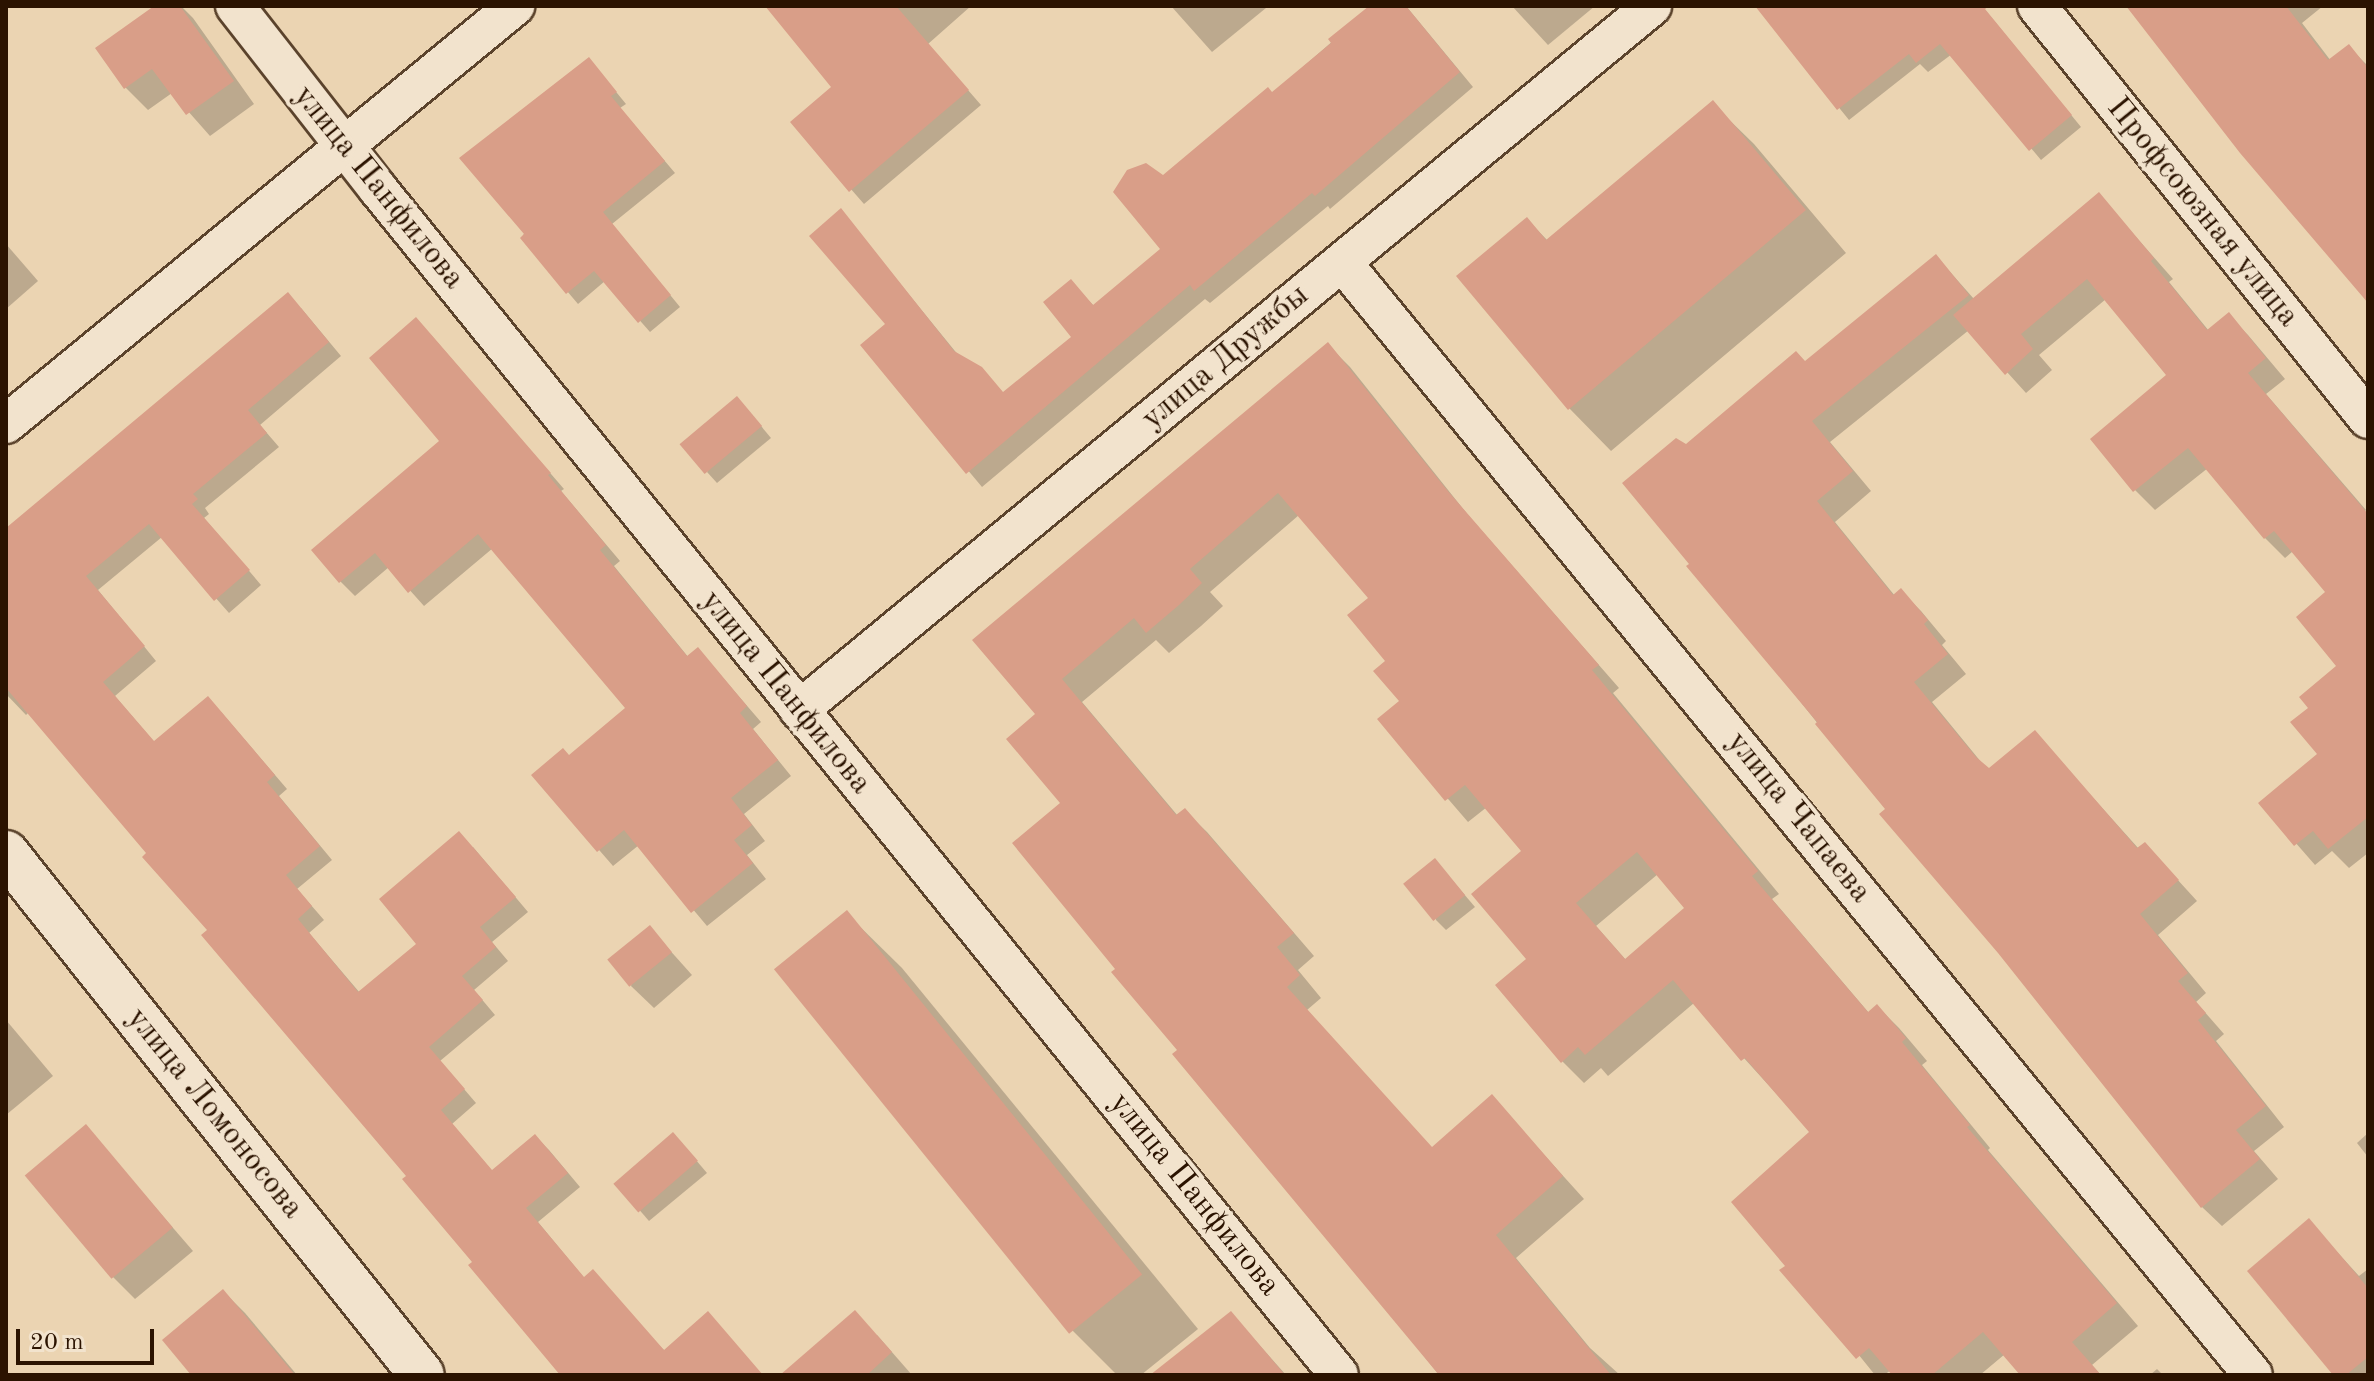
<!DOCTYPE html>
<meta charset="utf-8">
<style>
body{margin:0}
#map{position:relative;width:2374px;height:1381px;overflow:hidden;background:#ebd4b2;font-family:"Old Standard TT",serif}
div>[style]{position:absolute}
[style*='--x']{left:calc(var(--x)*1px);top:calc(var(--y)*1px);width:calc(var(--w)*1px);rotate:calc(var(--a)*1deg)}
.shadow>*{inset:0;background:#0003}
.building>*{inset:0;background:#d99e88;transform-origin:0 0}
.roads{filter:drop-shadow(2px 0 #5b432c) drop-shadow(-2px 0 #5b432c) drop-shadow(0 2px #5b432c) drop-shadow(0 -2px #5b432c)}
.street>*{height:38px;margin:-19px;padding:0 19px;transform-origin:19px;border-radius:19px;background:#f2e3cd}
.secondary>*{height:44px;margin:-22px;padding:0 22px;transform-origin:22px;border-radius:22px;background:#f2e3cd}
span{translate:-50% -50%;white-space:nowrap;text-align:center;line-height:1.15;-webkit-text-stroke:8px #f2e3cd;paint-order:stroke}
.street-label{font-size:32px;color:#2b1300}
.frame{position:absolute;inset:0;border:8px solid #2b1300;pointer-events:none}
.scale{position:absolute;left:16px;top:1329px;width:138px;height:36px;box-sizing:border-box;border:4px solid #2b1300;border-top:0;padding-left:10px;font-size:24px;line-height:28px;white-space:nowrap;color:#2b1300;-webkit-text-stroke:6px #f2e3cd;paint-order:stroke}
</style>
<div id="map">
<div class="shadow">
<i style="clip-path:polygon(157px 6px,181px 6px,193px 18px,254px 104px,210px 136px,172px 93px,148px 110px,126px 88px,98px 49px)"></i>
<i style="clip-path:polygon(768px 6px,971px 6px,928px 44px,981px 105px,864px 204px,793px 123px,834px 88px)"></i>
<i style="clip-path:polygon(1171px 6px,1264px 6px,1266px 8px,1212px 52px)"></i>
<i style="clip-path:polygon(1373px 6px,1406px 6px,1473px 87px,1330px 209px,1328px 206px,1210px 303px,1205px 299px,982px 487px,863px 345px,888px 325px,841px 211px,959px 356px,981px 368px,1004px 394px,1074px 337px,1071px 282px,1094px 306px,1163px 249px,1163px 177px,1272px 94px)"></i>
<i style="clip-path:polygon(1512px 6px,1595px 6px,1548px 45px)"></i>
<i style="clip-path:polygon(1775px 6px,1982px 6px,2081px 127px,2041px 160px,1952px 54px,1928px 72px,1920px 64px,1849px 120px,1764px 15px)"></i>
<i style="clip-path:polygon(2129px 6px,2323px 6px,2302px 23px,2331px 61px,2349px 47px,2368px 66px,2368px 300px)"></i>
<i style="clip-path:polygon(599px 71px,626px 104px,620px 108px,675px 173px,612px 224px,680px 307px,650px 332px,605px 281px,578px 304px,522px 238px)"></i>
<i style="clip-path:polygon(1712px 103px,1754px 144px,1846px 253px,1611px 451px,1570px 409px,1458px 277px,1527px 219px,1548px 241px)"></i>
<i style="clip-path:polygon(2099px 195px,2173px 279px,2169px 282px,2209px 331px,2228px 315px,2248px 335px,2285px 379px,2266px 394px,2366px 510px,2357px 518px,2368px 531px,2368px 853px,2349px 868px,2332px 851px,2315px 865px,2261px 803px,2320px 755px,2311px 708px,2339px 666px,2328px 593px,2293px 551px,2285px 558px,2265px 538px,2208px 468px,2155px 510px,2135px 490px,2169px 376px,2106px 299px,2039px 355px,2052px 370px,2026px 393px,1969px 330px,1830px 442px,1871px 491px,1835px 522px,1895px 596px,1901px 591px,1921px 611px,1946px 641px,1942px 645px,1966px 674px,1932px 702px,1986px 768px,1989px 771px,2035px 733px,2139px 849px,2145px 844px,2197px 901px,2158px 935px,2206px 993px,2196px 1002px,2224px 1034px,2216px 1041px,2284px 1127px,2254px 1151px,2278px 1179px,2222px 1226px,2202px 1207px,1691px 564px,1687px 447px,1806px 363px,1936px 256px,1974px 299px)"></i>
<i style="clip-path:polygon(6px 244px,38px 281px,6px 309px)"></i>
<i style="clip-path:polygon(301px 308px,341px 356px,260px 425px,279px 447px,205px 508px,209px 514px,204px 518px,261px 585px,229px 613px,162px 537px,98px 590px,156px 661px,115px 696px,155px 743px,221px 712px,287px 789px,279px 796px,332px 860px,297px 889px,324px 920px,309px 933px,360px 993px,419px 944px,473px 847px,528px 912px,492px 942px,508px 961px,474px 990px,495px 1015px,440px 1061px,476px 1103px,452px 1124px,493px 1172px,535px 1136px,549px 1150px,580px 1187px,538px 1222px,585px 1279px,664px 1350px,763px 1375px,563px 1375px,409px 1176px,149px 854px,29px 712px,26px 715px,6px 694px,6px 530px)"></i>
<i style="clip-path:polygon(431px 335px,564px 489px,561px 491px,620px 561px,614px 566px,689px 658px,698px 649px,761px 722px,753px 729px,791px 776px,744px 814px,765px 841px,747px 855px,766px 879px,707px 926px,639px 845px,613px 866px,534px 775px,570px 757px,628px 708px,493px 548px,424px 606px,389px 567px,355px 596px,340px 581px,442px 441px)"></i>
<i style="clip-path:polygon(evenodd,1328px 345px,1350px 367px,1468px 515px,1619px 688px,1613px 693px,1779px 894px,1772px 899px,1869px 1013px,1877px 1006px,1899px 1028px,1927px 1061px,1922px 1065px,1990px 1148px,1988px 1150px,2138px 1326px,2092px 1365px,2101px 1375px,2025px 1375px,2005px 1354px,1980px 1375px,1895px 1375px,1891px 1370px,1884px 1375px,1875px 1375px,1787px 1266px,1811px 1132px,1694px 1003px,1608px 1076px,1601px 1068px,1584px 1083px,1562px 1061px,1529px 960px,1524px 851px,1487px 807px,1468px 822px,1380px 720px,1402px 701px,1371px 598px,1299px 515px,1210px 592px,1223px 606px,1201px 626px,1169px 653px,1156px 640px,1082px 702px,1178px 816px,1185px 811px,1207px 832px,1314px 956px,1298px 970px,1321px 998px,1307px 1010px,1433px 1149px,1492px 1097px,1584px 1199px,1516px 1258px,1590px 1348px,1620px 1375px,1439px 1375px,1118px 969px,1062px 803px,1038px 714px,975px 641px,1328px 345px,1658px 874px,1687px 908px,1626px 960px,1596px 926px,1658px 874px)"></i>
<i style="clip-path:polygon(747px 409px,771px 438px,717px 483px,707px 472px)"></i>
<i style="clip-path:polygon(1435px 860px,1475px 907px,1446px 930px,1436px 920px)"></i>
<i style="clip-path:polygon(846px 913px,902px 968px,1198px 1329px,1141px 1375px,1117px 1375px,1073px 1331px)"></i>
<i style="clip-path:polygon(650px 928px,692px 975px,654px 1008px,631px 986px)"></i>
<i style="clip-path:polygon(6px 1020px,53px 1076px,6px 1115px)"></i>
<i style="clip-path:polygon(86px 1127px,193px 1251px,135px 1299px,113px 1277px)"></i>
<i style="clip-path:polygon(2368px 1133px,2368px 1157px,2357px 1143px)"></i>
<i style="clip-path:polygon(684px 1146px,707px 1173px,649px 1221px,616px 1183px)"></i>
<i style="clip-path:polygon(2309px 1221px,2359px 1276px,2368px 1269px,2368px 1375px,2336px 1375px)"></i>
<i style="clip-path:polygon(223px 1291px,245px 1313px,297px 1375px,194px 1375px)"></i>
<i style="clip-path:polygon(1231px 1313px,1286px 1375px,1153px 1375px)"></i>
<i style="clip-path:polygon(877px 1335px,912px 1375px,827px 1375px)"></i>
<i style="clip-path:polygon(2157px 1369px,2163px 1375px,2150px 1375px)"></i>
</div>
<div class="building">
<i style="clip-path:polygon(154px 6px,180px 6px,234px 81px,186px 115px,152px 69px,124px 89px,95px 48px)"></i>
<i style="clip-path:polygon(765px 6px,896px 6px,969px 90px,849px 192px,790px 122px,831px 87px)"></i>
<i style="clip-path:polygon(1369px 6px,1406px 6px,1460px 72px,1315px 196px,1312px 193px,1194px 291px,1190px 285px,966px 474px,860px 345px,885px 324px,809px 236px,841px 208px,954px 351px,982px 367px,1003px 392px,1071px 337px,1043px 302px,1071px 279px,1093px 305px,1160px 249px,1113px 192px,1127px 170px,1146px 163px,1163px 175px,1268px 87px,1272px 92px,1331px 43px,1328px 39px)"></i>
<i style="clip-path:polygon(1755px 6px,1989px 6px,1985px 9px,2072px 115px,2029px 151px,1940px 44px,1916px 63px,1909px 54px,1837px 110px)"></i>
<i style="clip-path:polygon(2126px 6px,2286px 6px,2328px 60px,2349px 44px,2368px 68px,2368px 303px,2240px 153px)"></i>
<i style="clip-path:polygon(589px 57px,617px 92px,611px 96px,665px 161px,603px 212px,671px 295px,638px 323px,594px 271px,566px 294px,520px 238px,524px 234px,459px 158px)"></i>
<i style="clip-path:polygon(1713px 100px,1806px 210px,1568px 410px,1456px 276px,1527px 217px,1546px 240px)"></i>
<i style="clip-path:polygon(2099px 192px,2154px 258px,2151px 261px,2207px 330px,2229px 312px,2266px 358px,2248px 373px,2368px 514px,2368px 817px,2328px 849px,2313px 831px,2294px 846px,2258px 803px,2317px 754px,2290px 722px,2308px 708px,2299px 697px,2336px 666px,2296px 617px,2325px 592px,2274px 531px,2264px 539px,2188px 448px,2133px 492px,2090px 439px,2166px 375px,2087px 279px,2021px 334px,2033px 349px,2005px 375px,1953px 315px)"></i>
<i style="clip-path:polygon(1936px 254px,1969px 295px,1812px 421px,1853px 471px,1817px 501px,1893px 595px,1901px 588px,1928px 620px,1924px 624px,1948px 654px,1914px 682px,1976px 757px,1989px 768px,2035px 730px,2137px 848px,2145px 842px,2179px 880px,2140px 914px,2188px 973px,2178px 981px,2206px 1013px,2198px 1020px,2266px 1106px,2236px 1130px,2260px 1159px,2201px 1208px,1998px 953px,1879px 814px,1885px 809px,1815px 724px,1817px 722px,1686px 566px,1689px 564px,1622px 483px,1676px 438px,1686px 444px,1796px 351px,1805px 361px)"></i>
<i style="clip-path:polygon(288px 292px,329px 342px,248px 410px,267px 433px,193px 494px,198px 499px,192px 504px,250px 570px,214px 601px,149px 524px,86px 576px,145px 646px,103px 682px,154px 741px,208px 696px,275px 775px,267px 782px,320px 846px,286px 875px,312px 906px,298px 919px,358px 992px,416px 944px,379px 899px,459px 831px,516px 897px,480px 927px,496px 947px,462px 976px,483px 1000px,429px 1047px,465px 1089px,441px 1110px,492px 1170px,535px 1134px,568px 1173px,526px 1208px,584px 1277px,593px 1269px,664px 1350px,708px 1311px,763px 1375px,560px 1375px,468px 1265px,472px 1262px,402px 1179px,406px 1176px,201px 935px,207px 930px,142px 857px,146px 853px,6px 688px,6px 528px)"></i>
<i style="clip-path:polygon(416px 317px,551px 473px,548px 475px,606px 545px,600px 550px,687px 656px,698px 647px,747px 706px,740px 713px,778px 760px,731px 798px,752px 825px,734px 840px,753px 863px,691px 913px,624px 830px,597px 852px,531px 775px,563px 748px,569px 755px,625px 708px,478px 534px,408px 593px,375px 553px,339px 583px,311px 550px,439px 441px,369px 358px)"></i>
<i style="clip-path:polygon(evenodd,1328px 342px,1447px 490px,1599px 665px,1592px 670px,1758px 871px,1752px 876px,1868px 1012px,1877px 1004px,1906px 1038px,1902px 1042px,1970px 1125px,1967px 1127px,2117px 1303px,2072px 1342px,2101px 1375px,2020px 1375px,1983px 1332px,1932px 1375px,1892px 1375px,1869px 1348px,1856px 1359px,1779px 1270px,1785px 1266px,1731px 1202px,1809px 1132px,1745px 1058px,1741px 1061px,1673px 980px,1585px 1055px,1578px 1047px,1561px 1063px,1495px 985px,1526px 959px,1471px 894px,1521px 851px,1465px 785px,1445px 801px,1377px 719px,1399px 701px,1373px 671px,1385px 661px,1347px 615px,1368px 598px,1278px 493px,1190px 569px,1202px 583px,1179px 605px,1146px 633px,1134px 618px,1062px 679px,1176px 815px,1185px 808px,1294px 933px,1277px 947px,1300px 975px,1287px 987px,1432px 1147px,1492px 1094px,1563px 1176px,1496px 1235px,1611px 1375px,1439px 1375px,1172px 1054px,1177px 1050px,1111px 972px,1115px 969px,1012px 843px,1060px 803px,1006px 739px,1035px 714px,972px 640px,1328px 342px,1637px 852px,1684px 908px,1625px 959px,1576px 903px,1637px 852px)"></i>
<i style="left:737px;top:396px;width:39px;height:75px;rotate:50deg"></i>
<i style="left:1435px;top:858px;width:48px;height:41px;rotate:51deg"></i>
<i style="left:847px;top:910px;width:469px;height:94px;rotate:51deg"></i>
<i style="left:650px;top:925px;width:35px;height:55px;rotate:51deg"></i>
<i style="left:86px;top:1124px;width:135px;height:80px;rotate:50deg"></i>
<i style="left:673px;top:1132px;width:38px;height:79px;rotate:49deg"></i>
<i style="clip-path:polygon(2309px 1218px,2368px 1288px,2368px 1357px,2346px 1375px,2333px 1375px,2247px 1271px)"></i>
<i style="clip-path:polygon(223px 1289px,295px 1375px,191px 1375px,162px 1340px)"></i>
<i style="clip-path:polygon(855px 1310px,892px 1352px,867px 1375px,780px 1375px)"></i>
<i style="clip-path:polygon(1231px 1311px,1285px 1375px,1150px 1375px)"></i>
</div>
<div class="roads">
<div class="street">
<i style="--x:235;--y:6;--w:232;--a:52"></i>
<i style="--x:378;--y:189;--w:1526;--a:50.98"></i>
<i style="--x:2037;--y:6;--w:529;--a:51.29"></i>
<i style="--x:1342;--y:262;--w:1438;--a:50.7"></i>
<i style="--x:6;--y:424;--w:659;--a:-39.39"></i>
<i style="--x:799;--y:710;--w:1106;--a:-39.53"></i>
</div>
<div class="secondary">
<i style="--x:6;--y:853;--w:667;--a:51.45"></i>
</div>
</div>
<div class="street-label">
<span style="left:378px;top:188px;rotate:51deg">улица Панфилова</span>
<span style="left:2202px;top:213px;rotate:51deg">Профсоюзная улица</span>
<span style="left:1226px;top:358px;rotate:-40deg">улица Дружбы</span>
<span style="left:785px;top:693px;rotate:51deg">улица Панфилова</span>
<span style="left:1798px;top:818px;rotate:51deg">улица Чапаева</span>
<span style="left:214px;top:1114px;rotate:51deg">улица Ломоносова</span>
<span style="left:1194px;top:1195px;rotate:51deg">улица Панфилова</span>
</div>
<div class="frame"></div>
<div class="scale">20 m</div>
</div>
